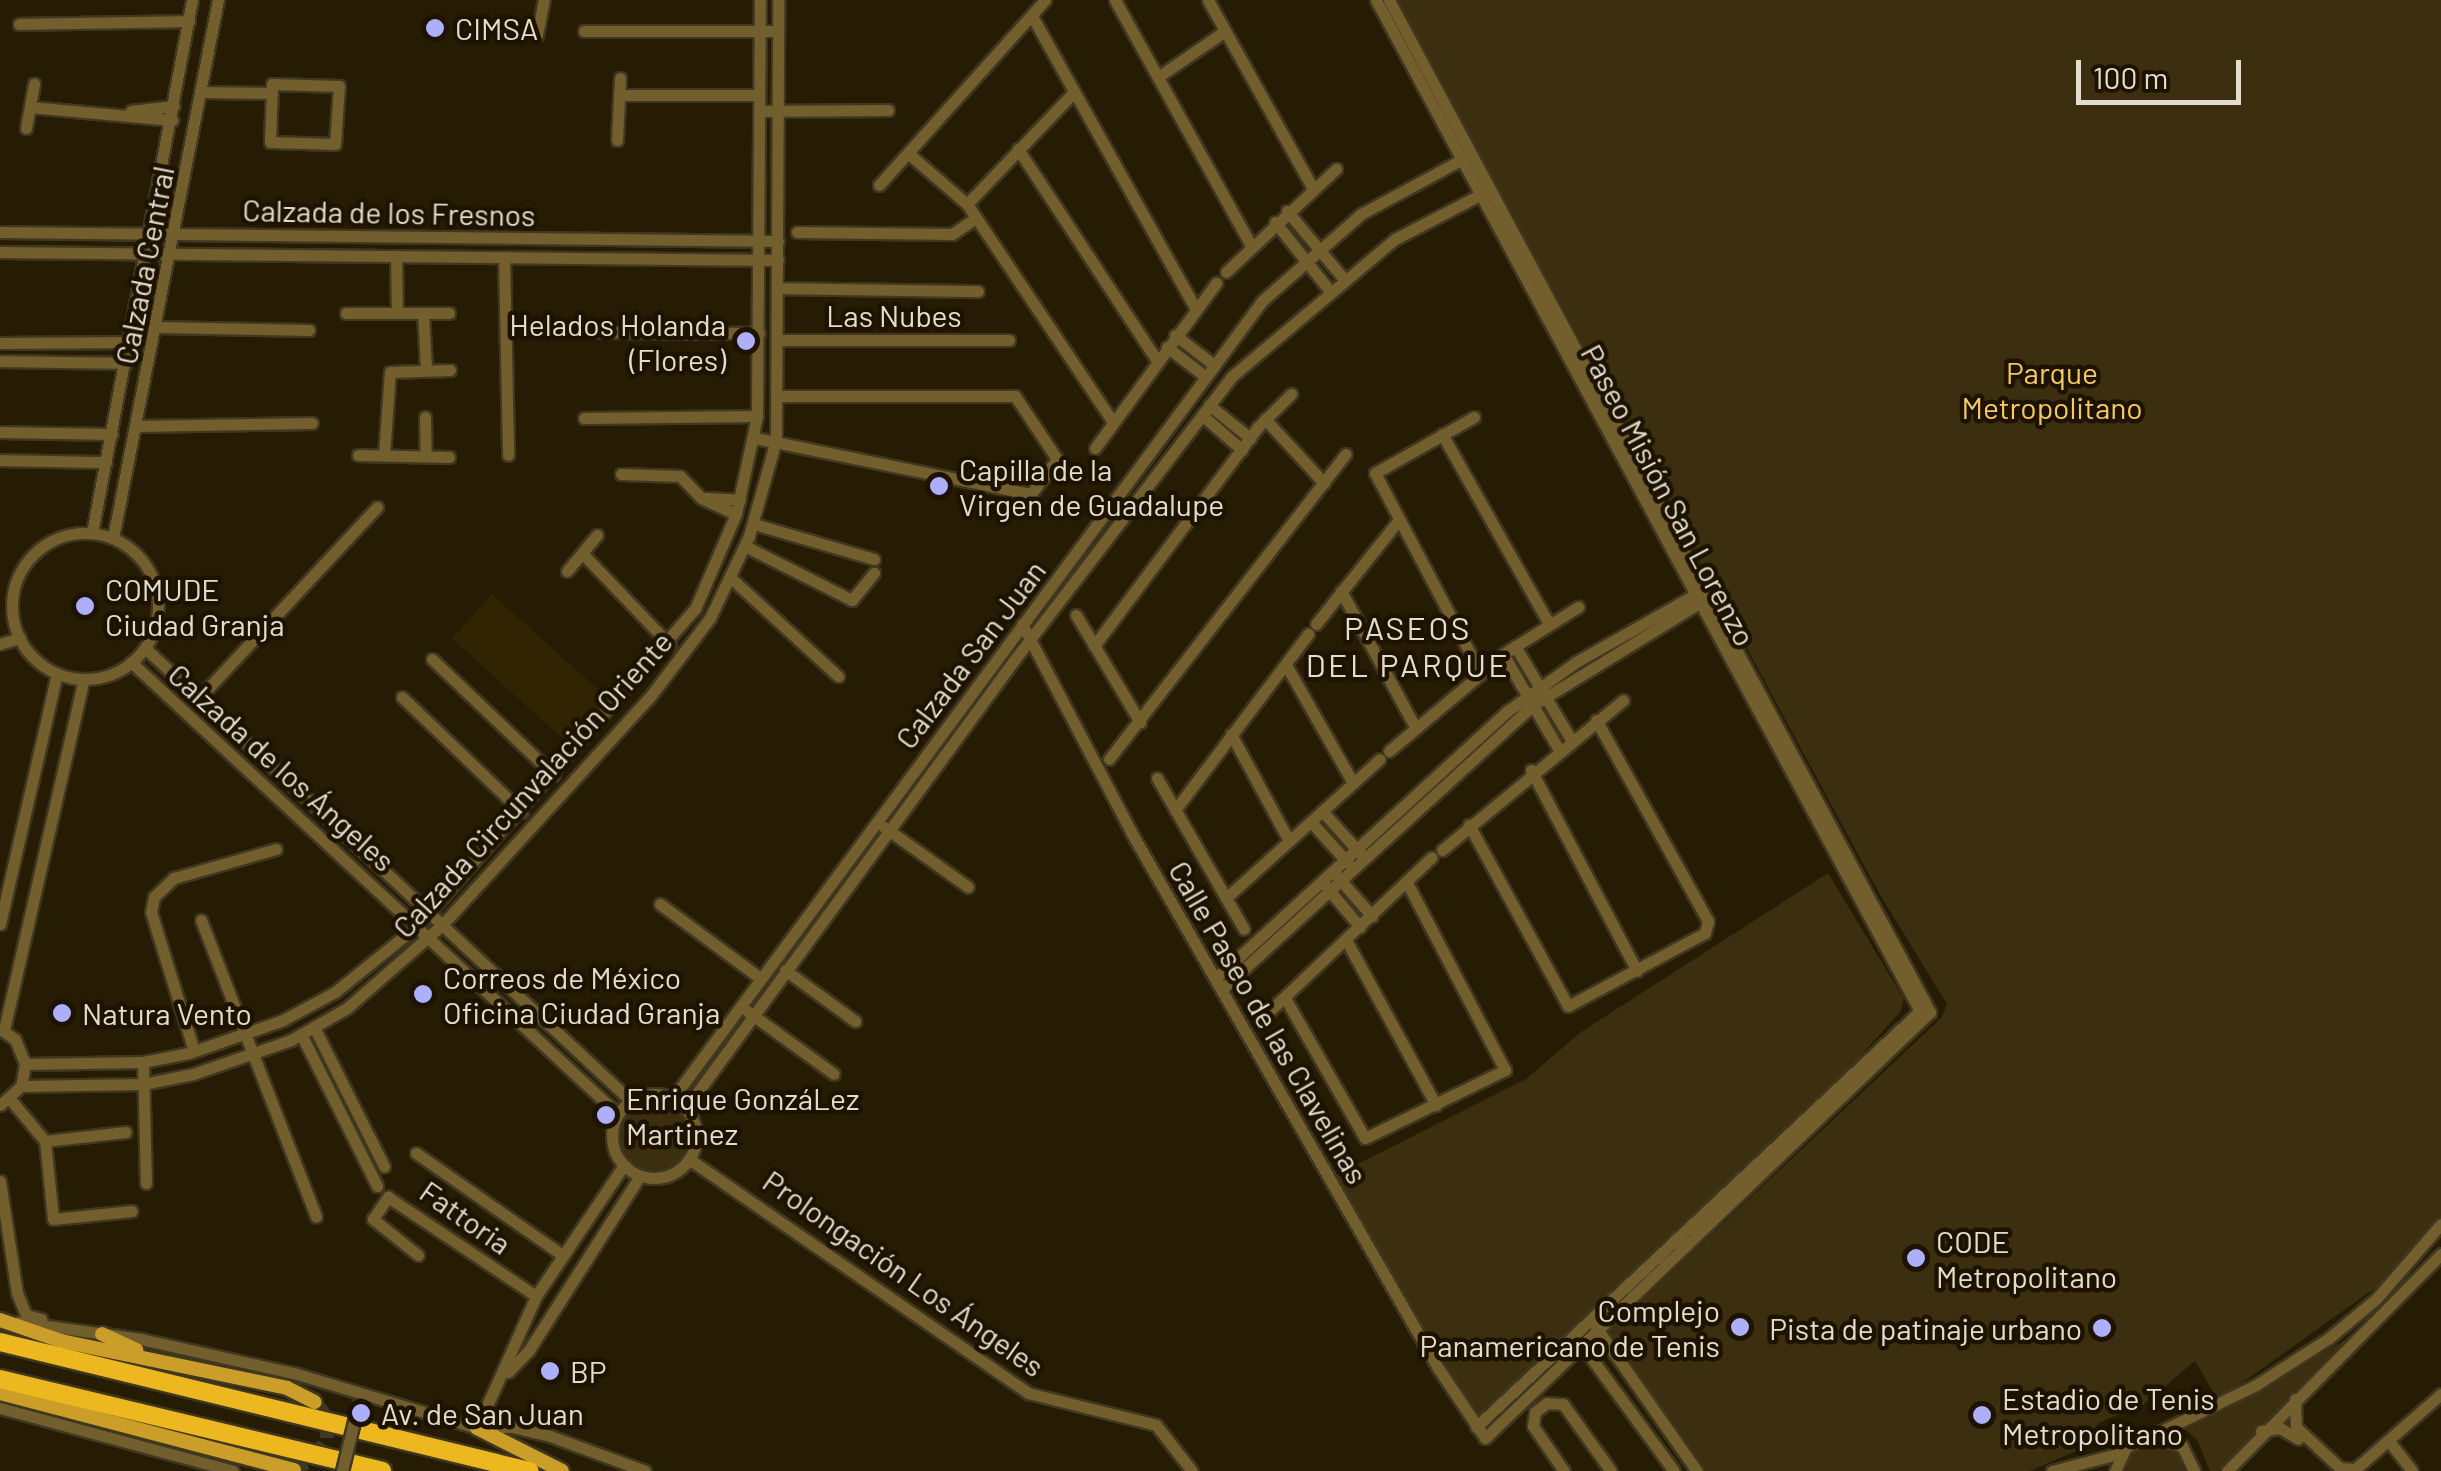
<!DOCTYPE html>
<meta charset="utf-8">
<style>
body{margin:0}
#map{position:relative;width:2441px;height:1471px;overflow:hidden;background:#261c04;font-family:Barlow,sans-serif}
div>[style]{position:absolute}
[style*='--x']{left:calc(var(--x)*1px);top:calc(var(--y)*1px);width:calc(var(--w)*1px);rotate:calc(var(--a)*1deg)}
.built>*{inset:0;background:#312403;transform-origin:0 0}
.green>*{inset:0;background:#3c2f0f}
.round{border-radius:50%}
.major-tunnel>*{height:14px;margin-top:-7px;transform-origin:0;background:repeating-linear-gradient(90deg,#423922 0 14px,transparent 0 21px)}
.roads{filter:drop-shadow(2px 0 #403720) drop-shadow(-2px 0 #403720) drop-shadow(0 2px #403720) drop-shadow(0 -2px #403720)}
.minor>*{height:11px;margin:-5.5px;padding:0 5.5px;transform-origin:5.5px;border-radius:5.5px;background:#735e2e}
.minor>.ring{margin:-5.5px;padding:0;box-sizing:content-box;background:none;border:11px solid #735e2e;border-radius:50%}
.major>*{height:14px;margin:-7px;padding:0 7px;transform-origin:7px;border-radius:7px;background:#ca9e29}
.highway>*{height:18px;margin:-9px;padding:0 9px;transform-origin:9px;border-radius:9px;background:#edb81f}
.bridges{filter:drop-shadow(2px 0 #403720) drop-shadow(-2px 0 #403720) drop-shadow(0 2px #403720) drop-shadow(0 -2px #403720)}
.minor-bridge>*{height:11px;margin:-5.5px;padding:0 5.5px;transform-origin:5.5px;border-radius:5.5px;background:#735e2e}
.dots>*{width:28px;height:28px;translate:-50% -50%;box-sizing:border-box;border:5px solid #1d1300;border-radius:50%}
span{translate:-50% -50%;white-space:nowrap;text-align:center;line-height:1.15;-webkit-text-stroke:9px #1d1300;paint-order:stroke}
.poi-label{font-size:30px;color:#e3ddce}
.left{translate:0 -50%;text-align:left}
.right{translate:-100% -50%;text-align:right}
.street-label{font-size:30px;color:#e3ddce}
.park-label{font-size:30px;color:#f5ca64}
.neighbourhood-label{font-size:32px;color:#e3ddce;letter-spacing:2.5px}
.scale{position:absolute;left:2076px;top:60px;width:165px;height:45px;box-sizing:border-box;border:5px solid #e3ddce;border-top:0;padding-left:12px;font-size:30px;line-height:35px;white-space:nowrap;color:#e3ddce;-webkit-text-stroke:8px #1d1300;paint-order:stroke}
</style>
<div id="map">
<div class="built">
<i style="left:492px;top:594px;width:160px;height:60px;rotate:42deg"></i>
</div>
<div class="green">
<i style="clip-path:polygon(1397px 0,2441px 0,2441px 1219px,2378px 1286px,2218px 1400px,2195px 1361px,2143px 1405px,2100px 1422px,2078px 1450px,2030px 1471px,1706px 1471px,1608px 1332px,1942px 1017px,1947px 1004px,1879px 893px)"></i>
<i style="clip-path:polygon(1828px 873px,1904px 999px,1900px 1012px,1831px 1089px,1473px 1421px,1336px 1175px,1526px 1079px,1581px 1032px)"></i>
<i class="round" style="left:619px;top:1101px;width:70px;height:70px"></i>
<i style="clip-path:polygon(2358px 1334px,2218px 1471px,2210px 1471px,2197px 1440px,2180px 1425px)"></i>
<i style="clip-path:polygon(2154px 1443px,2175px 1450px,2187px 1471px,2122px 1471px,2134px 1450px)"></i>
</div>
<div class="major-tunnel">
<i style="--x:294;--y:1470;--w:27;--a:-31"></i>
<i style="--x:317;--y:1456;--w:21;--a:-61"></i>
<i style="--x:327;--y:1438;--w:20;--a:-90"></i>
<i style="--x:327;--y:1418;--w:20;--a:-127"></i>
</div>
<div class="roads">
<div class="minor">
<i style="--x:1115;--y:0;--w:279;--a:61"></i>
<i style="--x:1208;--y:0;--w:216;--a:60.9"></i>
<i style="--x:1376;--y:0;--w:1148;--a:61.72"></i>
<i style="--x:1389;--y:0;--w:1148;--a:61.87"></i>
<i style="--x:1032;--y:16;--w:336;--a:60.8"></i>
<i style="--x:19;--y:24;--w:170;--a:-1"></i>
<i style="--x:584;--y:31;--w:194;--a:0"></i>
<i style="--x:537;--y:35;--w:36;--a:-79"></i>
<i style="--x:1158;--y:77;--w:81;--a:-34.5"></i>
<i style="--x:272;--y:84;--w:67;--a:1.7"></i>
<i style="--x:339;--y:86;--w:58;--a:93.9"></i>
<i style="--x:335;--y:144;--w:65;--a:-178.2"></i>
<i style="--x:270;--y:142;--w:58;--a:-88"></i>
<i style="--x:203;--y:92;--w:69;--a:0.8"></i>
<i style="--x:619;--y:95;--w:140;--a:0"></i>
<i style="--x:30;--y:107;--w:143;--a:5.2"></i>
<i style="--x:131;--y:111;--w:43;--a:-6.6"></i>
<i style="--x:760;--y:111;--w:128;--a:-0.4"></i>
<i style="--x:26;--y:128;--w:45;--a:-79.7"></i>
<i style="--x:617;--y:140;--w:62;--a:-87.2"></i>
<i style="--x:1018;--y:149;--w:254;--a:56.7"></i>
<i style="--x:909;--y:154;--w:77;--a:40.8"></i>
<i style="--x:967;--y:204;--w:262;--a:56.2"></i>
<i style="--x:879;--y:185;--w:249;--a:-48.1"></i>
<i style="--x:967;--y:204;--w:153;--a:-46.3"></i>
<i style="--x:1287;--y:211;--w:87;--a:50.1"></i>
<i style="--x:1275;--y:222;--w:87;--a:51.5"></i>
<i style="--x:0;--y:232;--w:778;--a:0.66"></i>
<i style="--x:797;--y:232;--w:155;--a:0.7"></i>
<i style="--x:952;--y:234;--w:29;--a:-34"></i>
<i style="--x:0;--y:252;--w:778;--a:0.59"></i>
<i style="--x:396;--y:256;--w:57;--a:89"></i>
<i style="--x:504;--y:257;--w:198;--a:88.8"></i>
<i style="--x:1226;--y:272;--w:151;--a:-43.1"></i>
<i style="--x:779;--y:288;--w:199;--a:0.9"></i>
<i style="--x:346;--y:313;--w:103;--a:0"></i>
<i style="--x:423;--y:313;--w:56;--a:86.9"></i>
<i style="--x:157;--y:327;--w:152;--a:1.1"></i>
<i style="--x:598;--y:332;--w:161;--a:0.4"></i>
<i style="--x:1175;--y:335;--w:49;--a:37.6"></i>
<i style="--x:778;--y:340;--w:231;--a:0"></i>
<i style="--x:0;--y:343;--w:131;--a:-0.4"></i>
<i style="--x:1167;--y:347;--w:49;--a:37.6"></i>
<i style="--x:0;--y:361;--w:126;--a:0.9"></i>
<i style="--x:1209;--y:405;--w:53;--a:38.8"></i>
<i style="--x:1202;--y:415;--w:53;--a:41.2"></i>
<i style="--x:425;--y:417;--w:39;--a:89"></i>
<i style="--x:1474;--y:417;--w:114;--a:150.5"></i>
<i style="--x:1375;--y:473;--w:225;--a:62.2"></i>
<i style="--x:584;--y:418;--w:173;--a:-0.7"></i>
<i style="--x:1265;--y:419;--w:87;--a:47.3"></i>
<i style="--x:137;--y:426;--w:175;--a:-1"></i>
<i style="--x:0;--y:432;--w:112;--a:1"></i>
<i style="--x:1442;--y:434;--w:218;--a:60.6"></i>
<i style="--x:755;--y:438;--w:282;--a:11.5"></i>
<i style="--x:1031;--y:494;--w:44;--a:-53.4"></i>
<i style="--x:1057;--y:459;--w:76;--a:-123.7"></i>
<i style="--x:1015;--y:396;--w:237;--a:180"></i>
<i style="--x:1095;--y:448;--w:205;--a:-53.7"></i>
<i style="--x:358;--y:455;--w:91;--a:1.3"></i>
<i style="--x:384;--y:455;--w:83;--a:-85.9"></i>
<i style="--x:390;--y:372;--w:60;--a:-1.9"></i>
<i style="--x:0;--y:460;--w:106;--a:1.1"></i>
<i style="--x:621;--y:474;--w:59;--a:1.9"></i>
<i style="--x:680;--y:476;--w:30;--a:46"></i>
<i style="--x:701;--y:498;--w:38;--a:25"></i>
<i style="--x:706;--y:498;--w:34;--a:3"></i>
<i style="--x:754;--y:524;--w:125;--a:16.3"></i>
<i style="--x:92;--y:533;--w:542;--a:-79.37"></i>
<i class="ring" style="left:12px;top:533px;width:135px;height:135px"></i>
<i style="--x:113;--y:538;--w:548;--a:-78.96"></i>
<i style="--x:745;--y:546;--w:120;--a:26.8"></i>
<i style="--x:852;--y:600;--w:35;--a:-51"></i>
<i style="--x:582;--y:553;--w:127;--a:46.3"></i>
<i style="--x:567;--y:571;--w:47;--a:-50.2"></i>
<i style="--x:732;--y:579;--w:144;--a:42.5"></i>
<i style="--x:1341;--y:591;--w:155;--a:61.4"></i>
<i style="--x:1076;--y:615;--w:125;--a:59.1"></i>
<i style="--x:1022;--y:624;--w:235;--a:62.3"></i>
<i style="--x:1131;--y:832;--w:618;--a:60.2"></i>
<i style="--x:1438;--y:1368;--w:84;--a:56.1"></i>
<i style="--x:1485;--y:1438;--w:616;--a:-43.75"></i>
<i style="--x:1316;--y:624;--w:132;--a:-51.5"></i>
<i style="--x:0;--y:644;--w:21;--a:-17"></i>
<i style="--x:1094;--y:646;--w:274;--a:-53.2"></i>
<i style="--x:1258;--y:427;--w:47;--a:-45"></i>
<i style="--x:1515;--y:646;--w:107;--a:59.1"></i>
<i style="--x:145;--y:648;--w:664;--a:42.99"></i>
<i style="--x:1503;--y:654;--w:109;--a:59.7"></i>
<i style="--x:432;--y:659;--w:168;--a:43.6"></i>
<i style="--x:131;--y:662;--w:664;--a:42.87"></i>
<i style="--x:1286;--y:665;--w:136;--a:60.4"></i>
<i style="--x:402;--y:697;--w:166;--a:43.8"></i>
<i style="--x:199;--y:698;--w:261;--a:-47"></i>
<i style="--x:1231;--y:734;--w:122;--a:61.5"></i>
<i style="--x:1389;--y:751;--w:155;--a:-40"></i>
<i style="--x:1508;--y:651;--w:83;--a:-32.2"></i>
<i style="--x:1109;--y:759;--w:386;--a:-52.2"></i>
<i style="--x:1531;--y:770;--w:227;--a:62.2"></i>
<i style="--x:1157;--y:778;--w:174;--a:60.1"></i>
<i style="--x:1175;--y:810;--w:221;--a:-52.9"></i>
<i style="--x:1322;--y:811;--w:58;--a:47.8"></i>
<i style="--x:1311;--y:822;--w:55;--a:47.9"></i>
<i style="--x:1469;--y:825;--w:206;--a:61.3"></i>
<i style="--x:1568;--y:1006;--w:155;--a:-28.1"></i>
<i style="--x:1705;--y:933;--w:12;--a:-76"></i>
<i style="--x:1708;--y:921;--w:230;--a:-119.1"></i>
<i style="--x:884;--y:827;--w:103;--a:35.5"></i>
<i style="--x:1442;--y:850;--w:235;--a:-39.6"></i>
<i style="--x:1335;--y:874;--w:56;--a:48.6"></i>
<i style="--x:1324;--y:884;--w:56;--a:50.1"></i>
<i style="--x:1226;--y:898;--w:207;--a:-42.1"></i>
<i style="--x:660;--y:904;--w:124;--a:36.5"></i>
<i style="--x:201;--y:920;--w:318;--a:68.8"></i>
<i style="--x:0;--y:924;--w:257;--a:-77.2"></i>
<i style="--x:1346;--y:940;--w:188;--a:61.4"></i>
<i style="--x:785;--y:970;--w:87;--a:36.1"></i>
<i style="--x:1216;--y:978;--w:394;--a:-42.5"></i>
<i style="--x:1506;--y:712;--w:86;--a:-35.5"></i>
<i style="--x:1576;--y:662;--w:140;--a:-29.5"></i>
<i style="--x:1222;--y:989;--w:421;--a:-42.4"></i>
<i style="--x:1533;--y:705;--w:199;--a:-31.5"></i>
<i style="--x:1285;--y:998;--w:161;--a:60.3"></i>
<i style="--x:1365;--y:1138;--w:156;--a:-25.9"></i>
<i style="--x:1505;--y:1070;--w:213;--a:-117.6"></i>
<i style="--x:747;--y:1011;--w:107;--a:35.9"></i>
<i style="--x:1259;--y:1021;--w:238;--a:-43.5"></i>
<i style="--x:314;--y:1027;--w:156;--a:63.3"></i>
<i style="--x:0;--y:1029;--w:18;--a:34"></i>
<i style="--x:15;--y:1039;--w:27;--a:68"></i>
<i style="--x:25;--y:1064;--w:22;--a:100"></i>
<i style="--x:21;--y:1086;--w:28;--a:138"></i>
<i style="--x:4;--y:1030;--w:360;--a:-77.2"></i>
<i style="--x:301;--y:1034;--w:170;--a:63.4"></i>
<i style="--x:194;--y:1051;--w:145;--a:-107.2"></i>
<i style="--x:151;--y:912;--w:15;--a:-79"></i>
<i style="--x:154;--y:897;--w:28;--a:-44"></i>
<i style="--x:174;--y:878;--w:106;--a:-15.9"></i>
<i style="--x:143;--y:1062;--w:121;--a:88.6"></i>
<i style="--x:25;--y:1064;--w:118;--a:-1"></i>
<i style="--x:143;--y:1062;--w:47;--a:-11.1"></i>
<i style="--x:189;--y:1053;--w:100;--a:-19.3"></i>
<i style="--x:283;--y:1020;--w:59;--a:-28.3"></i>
<i style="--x:335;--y:992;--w:107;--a:-38.9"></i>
<i style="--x:418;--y:925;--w:420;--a:-48.8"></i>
<i style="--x:695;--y:609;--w:103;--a:-66.7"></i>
<i style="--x:736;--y:514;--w:100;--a:-77.9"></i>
<i style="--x:757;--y:416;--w:416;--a:-89.6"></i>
<i style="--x:21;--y:1086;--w:122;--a:-0.9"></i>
<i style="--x:143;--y:1084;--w:51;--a:-11.3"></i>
<i style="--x:193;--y:1074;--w:104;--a:-19.1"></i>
<i style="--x:291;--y:1040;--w:64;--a:-29.7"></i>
<i style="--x:347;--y:1008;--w:128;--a:-41.2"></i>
<i style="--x:443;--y:924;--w:306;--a:-47.7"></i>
<i style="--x:649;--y:698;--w:101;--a:-52.7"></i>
<i style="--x:710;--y:618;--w:91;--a:-64.6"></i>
<i style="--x:749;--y:536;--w:100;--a:-74.3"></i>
<i style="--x:776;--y:440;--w:440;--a:-89.7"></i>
<i class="ring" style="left:612px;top:1094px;width:73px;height:73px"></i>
<i style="--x:673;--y:1098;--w:991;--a:-53.53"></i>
<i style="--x:1262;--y:301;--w:132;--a:-41.3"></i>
<i style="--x:1361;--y:214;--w:124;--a:-28.4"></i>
<i style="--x:10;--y:1099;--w:55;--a:50.2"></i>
<i style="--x:45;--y:1141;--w:78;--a:84.1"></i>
<i style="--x:53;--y:1219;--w:79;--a:-5.8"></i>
<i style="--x:686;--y:1108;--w:557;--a:-53.77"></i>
<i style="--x:1015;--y:659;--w:355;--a:-52.5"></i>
<i style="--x:1231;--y:377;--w:214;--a:-40.1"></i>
<i style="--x:1395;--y:239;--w:106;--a:-27.5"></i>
<i style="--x:45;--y:1141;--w:81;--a:-6.4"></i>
<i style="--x:416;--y:1153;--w:178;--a:34.9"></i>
<i style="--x:689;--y:1159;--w:412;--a:34.6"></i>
<i style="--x:1028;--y:1393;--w:132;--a:14"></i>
<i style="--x:1156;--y:1425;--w:58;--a:52"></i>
<i style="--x:0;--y:1181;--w:113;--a:81.4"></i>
<i style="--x:17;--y:1293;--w:24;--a:68"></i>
<i style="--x:26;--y:1315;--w:16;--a:15"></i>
<i style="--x:418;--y:1255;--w:58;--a:-141.3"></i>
<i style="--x:373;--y:1219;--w:27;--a:-56"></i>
<i style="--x:388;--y:1197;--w:178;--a:33.8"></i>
<i style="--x:19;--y:1322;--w:123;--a:7.9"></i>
<i style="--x:141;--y:1339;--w:160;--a:12.6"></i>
<i style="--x:297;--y:1374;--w:188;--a:16.7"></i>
<i style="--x:477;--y:1428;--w:35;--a:-2"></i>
<i style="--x:512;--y:1427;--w:39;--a:13"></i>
<i style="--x:550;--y:1436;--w:101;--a:20.2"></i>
<i style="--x:1596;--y:1327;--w:176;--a:55"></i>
<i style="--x:1581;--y:1344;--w:157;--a:53.8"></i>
<i style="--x:508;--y:1372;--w:30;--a:-46"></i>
<i style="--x:529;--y:1350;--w:206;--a:-57.5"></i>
<i style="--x:2295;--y:1399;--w:28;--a:88"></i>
<i style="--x:2296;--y:1427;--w:60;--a:43"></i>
<i style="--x:2340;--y:1468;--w:15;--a:4"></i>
<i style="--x:0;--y:1408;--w:241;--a:15.1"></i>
<i style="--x:1476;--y:1427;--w:608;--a:-43.14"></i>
<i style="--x:477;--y:1428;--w:145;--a:-65.9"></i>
<i style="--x:536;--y:1296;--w:158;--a:-56.1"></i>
<i style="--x:2261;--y:1431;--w:19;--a:-9"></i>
<i style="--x:2280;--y:1428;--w:21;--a:31"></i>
<i style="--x:2151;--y:1436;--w:117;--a:-25.9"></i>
<i style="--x:2256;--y:1385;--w:87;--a:-32.8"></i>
<i style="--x:2329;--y:1338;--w:61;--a:-39.7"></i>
<i style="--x:2376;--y:1299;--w:99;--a:-49.1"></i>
<i style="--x:2388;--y:1440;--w:39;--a:52"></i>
<i style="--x:1564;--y:1471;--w:55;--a:-124.6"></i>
<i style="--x:1533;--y:1426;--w:14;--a:-82"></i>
<i style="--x:1535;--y:1412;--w:15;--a:-37"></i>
<i style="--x:1547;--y:1403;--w:16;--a:4"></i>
<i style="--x:1563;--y:1404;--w:82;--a:54.4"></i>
<i style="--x:2052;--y:1471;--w:71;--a:-14.6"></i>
<i style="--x:2115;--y:1471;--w:26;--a:-65"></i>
<i style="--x:2126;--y:1447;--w:27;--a:-24"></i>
<i style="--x:2151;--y:1436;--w:33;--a:18"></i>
<i style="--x:2182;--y:1446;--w:28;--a:64"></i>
<i style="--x:2227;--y:1471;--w:305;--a:-45.4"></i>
<i style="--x:2353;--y:1471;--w:117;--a:-41.2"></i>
</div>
<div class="major">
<i style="--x:0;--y:1320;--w:65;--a:19"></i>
<i style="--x:61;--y:1341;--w:231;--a:11.7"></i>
<i style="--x:287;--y:1388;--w:31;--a:27"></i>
<i style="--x:102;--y:1334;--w:38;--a:25"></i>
<i style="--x:0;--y:1393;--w:304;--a:14.7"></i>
<i style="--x:477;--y:1428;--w:95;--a:26.8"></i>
</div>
<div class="highway">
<i style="--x:0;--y:1342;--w:545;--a:13.7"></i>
<i style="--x:0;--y:1379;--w:393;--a:13.5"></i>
</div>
</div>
<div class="bridges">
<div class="minor-bridge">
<i style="--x:342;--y:1471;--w:68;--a:-76.4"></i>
</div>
</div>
<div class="dots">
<i style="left:435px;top:28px;background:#adaffb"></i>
<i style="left:746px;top:341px;background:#adaffb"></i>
<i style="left:939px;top:486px;background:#adaffb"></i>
<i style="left:85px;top:606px;background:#adaffb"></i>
<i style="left:423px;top:994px;background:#adaffb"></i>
<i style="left:62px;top:1013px;background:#adaffb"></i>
<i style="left:606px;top:1115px;background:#adaffb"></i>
<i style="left:1916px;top:1258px;background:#adaffb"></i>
<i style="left:1740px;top:1327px;background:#adaffb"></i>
<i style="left:2102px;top:1328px;background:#adaffb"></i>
<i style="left:550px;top:1371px;background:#adaffb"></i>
<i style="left:361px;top:1413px;background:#adaffb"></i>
<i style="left:1982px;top:1415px;background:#adaffb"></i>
</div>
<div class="poi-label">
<span class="left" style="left:455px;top:28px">CIMSA</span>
<span class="right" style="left:726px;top:341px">Helados Holanda<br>(Flores)</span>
<span class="left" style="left:959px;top:486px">Capilla de la<br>Virgen de Guadalupe</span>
<span class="left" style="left:105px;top:606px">COMUDE<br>Ciudad Granja</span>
<span class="left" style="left:443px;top:994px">Correos de México<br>Oficina Ciudad Granja</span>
<span class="left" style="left:82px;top:1013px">Natura Vento</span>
<span class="left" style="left:626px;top:1115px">Enrique GonzáLez<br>Martinez</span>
<span class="left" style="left:1936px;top:1258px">CODE<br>Metropolitano</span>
<span class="right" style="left:1720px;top:1327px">Complejo<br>Panamericano de Tenis</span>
<span class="right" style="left:2082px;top:1328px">Pista de patinaje urbano</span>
<span class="left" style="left:570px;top:1371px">BP</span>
<span class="left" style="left:2002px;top:1415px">Estadio de Tenis<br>Metropolitano</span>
<span class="left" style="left:381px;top:1413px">Av. de San Juan</span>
</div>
<div class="street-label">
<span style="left:389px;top:212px;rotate:1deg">Calzada de los Fresnos</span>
<span style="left:144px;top:265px;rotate:-79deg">Calzada Central</span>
<span style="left:894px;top:315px">Las Nubes</span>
<span style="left:1669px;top:495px;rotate:62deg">Paseo Misión San Lorenzo</span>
<span style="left:970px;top:654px;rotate:-53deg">Calzada San Juan</span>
<span style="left:282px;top:767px;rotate:42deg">Calzada de los Ángeles</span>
<span style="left:532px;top:784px;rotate:-48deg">Calzada Circunvalación Oriente</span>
<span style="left:1269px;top:1022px;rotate:60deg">Calle Paseo de las Clavelinas</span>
<span style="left:466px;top:1217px;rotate:35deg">Fattoria</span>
<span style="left:904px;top:1273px;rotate:35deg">Prolongación Los Ángeles</span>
</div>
<div class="park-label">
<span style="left:2052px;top:389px">Parque<br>Metropolitano</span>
</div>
<div class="neighbourhood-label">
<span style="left:1408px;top:646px">PASEOS<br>DEL PARQUE</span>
</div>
<div class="scale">100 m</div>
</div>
